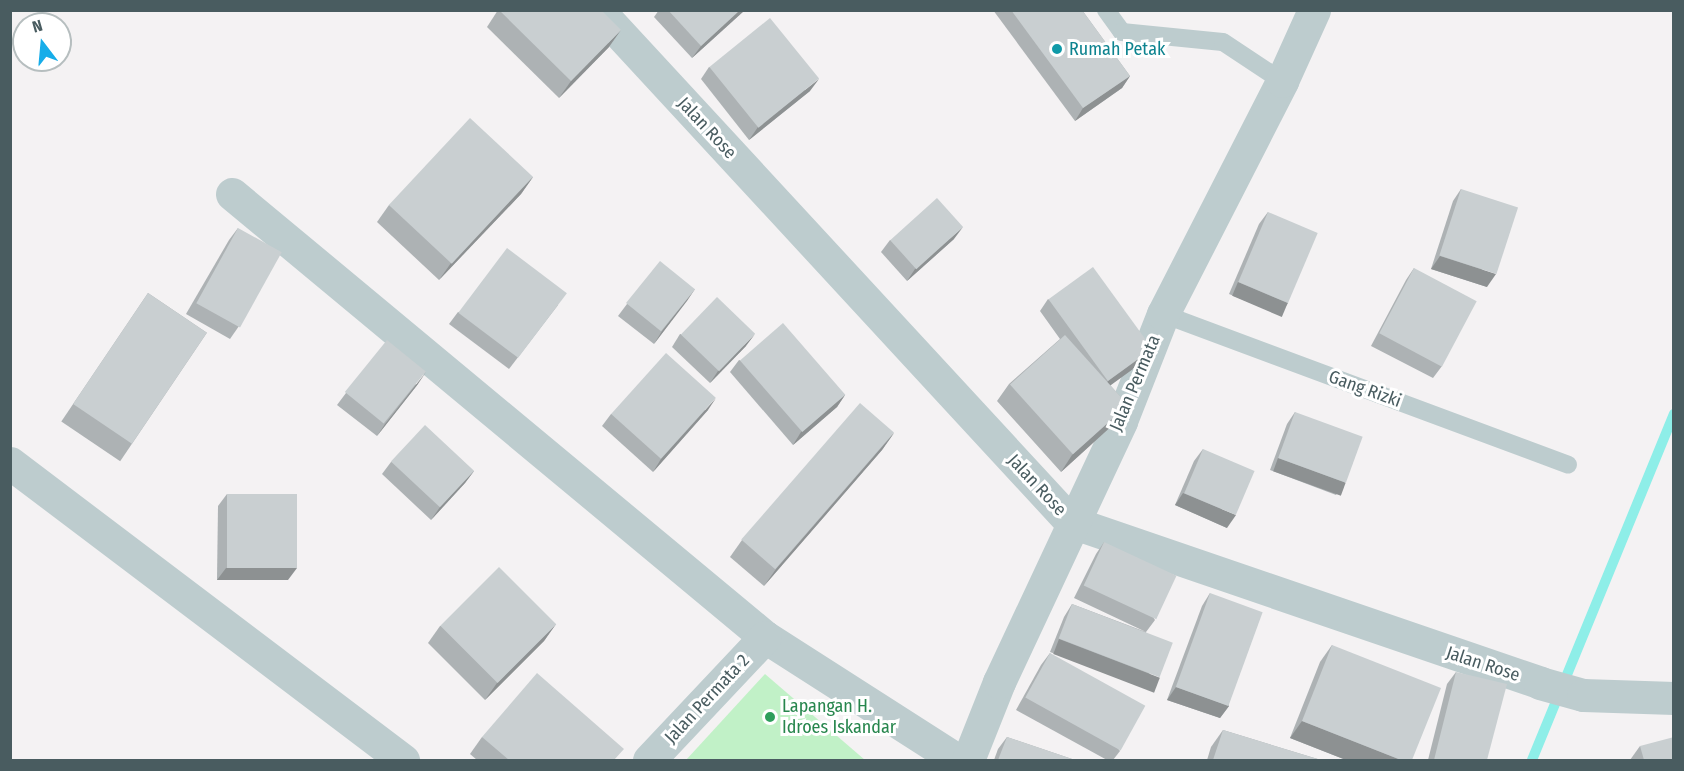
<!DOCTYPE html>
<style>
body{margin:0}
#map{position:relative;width:1684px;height:771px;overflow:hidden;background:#f4f2f3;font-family:"Fira Sans Condensed",sans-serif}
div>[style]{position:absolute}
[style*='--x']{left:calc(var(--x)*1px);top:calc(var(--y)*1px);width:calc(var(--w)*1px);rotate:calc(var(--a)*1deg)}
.green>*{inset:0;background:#c1f1c7}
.stream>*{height:10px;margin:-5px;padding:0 5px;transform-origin:5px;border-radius:5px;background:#8eeee8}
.lane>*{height:18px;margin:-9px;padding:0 9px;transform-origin:9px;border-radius:9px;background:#bdccce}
.street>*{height:33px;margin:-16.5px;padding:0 16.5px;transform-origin:16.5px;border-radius:16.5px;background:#bdccce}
.wall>*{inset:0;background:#adb2b4;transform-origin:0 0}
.shaded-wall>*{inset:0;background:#8d9192;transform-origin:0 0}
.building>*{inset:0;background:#c9cfd1;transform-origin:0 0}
.dots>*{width:16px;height:16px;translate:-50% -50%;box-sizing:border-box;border:3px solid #fff;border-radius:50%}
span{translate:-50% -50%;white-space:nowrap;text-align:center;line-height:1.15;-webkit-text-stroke:6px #fff;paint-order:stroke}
.culture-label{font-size:18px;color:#0d838f}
.left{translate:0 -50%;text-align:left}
.street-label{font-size:18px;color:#495c60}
.leisure-label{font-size:18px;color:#27864d}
.frame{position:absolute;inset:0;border:12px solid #495c60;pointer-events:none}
.north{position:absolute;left:12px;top:12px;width:60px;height:60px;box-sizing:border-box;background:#fff;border:2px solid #b6bebf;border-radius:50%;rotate:344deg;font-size:16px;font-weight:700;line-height:24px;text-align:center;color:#495c60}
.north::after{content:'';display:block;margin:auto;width:21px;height:27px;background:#17ade9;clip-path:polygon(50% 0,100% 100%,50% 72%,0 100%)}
</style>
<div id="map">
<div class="green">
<i style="clip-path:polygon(765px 674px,865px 760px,686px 760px)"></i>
</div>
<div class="stream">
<i style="--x:1532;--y:760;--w:374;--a:-67.7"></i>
</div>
<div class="lane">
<i style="--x:1106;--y:10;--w:27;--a:54"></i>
<i style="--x:1122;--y:32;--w:101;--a:5.7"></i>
<i style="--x:1223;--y:42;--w:71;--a:33.5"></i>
<i style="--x:1163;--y:314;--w:432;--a:20.4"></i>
</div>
<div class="street">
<i style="--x:598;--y:10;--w:697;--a:47.27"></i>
<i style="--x:1071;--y:522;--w:496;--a:18.9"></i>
<i style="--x:1540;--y:683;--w:45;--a:15.6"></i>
<i style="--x:1583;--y:695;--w:91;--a:1.9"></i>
<i style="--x:232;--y:194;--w:693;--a:39.73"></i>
<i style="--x:765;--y:637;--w:228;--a:32.6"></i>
<i style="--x:10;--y:463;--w:493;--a:37.1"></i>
<i style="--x:649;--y:760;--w:169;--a:-46.7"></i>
<i style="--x:968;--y:760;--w:84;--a:-68.3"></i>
<i style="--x:999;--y:682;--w:288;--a:-64.9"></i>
<i style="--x:1121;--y:421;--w:115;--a:-68.6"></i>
<i style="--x:1163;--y:314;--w:262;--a:-62.9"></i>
<i style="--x:1282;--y:81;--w:78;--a:-65.7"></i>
</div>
<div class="wall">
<i style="clip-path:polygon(498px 10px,601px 10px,609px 47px,559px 98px,487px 27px)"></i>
<i style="clip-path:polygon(659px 10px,745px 10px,692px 58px,654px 17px)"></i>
<i style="clip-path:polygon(993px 10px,1082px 10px,1130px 76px,1122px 88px,1075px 121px)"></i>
<i style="clip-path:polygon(709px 67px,810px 91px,749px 140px,701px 79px)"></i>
<i style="clip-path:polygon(533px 177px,521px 194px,439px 280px,377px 222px,389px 205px)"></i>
<i style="clip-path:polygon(1461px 189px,1487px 287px,1431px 269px,1453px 201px)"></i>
<i style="clip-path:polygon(1268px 212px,1288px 303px,1280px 315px,1229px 294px,1259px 224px)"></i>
<i style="clip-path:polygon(238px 228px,239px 326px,230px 339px,186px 314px,229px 240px)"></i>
<i style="clip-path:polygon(954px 239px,907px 281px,881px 252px,890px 240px)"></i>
<i style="clip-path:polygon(1414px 268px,1442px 366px,1433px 378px,1371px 346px,1406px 280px)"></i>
<i style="clip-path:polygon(695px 289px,654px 344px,618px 316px,627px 304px)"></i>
<i style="left:148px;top:293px;width:71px;height:155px;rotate:34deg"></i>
<i style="clip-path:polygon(1048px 299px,1144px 361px,1110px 385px,1128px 405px,1116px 422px,1061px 472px,997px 401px,1009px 384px,1060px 339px,1040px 311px)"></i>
<i style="clip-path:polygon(558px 305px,509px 369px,449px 324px,458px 312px)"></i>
<i style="clip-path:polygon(680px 334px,746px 346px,710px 383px,672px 347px)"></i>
<i style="clip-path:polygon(739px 360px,845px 395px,837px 407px,793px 445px,730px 372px)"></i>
<i style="clip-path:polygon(418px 384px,377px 436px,337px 405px,346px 393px)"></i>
<i style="clip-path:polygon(708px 410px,653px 472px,602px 426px,611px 414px)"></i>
<i style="clip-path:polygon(1295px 412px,1345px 483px,1336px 495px,1270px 470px,1287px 424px)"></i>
<i style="clip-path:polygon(894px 433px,882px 450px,764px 586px,730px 557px,742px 540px)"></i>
<i style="clip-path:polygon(1203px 449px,1227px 528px,1175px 505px,1194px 461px)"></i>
<i style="clip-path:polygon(391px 462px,474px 471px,465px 483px,431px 520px,382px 474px)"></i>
<i style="clip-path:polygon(227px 494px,288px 580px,217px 580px,218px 506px)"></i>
<i style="clip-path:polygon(1104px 542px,1155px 620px,1146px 632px,1151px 690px,1050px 652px,1064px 617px,1072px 604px,1146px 632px,1074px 598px,1096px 554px)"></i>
<i style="clip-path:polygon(1210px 593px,1229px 706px,1220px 718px,1167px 700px,1202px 606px)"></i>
<i style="clip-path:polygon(556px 624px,544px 641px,485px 700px,428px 643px,440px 626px)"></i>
<i style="clip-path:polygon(1332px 645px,1412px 760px,1346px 760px,1290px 738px,1320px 662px)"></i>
<i style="clip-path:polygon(1050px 653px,1120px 751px,1113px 760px,1107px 760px,1016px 710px,1041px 665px)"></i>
<i style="clip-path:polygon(1456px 672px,1487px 760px,1428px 760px,1447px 684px)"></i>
<i style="clip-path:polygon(1223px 730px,1321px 760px,1207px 760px,1211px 747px)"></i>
<i style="clip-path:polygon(482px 737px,616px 760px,477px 760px,470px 754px)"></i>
<i style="clip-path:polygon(1007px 737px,1075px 760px,994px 760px,998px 749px)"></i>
<i style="clip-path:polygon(1640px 746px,1674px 760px,1630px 760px)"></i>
</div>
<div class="shaded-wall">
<i style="clip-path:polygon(740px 10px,745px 10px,692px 58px,701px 46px)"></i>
<i style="clip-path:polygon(621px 30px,609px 47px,559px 98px,571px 81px)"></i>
<i style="clip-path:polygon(1130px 76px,1122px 88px,1075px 121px,1083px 108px)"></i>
<i style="clip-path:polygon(819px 79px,810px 91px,749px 140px,758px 127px)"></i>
<i style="clip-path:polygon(533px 177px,521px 194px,439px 280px,451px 263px)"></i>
<i style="clip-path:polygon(963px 227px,954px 239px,907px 281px,915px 269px)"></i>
<i style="clip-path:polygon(1440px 256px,1496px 274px,1487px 287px,1431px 269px)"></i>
<i style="left:1238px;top:282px;width:54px;height:15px;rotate:23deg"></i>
<i style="clip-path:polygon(695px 289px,687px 301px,654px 344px,662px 331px)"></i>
<i style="clip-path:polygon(755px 334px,746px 346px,710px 383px,718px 371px)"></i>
<i style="clip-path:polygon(1152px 349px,1144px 361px,1100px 393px,1108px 381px)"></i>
<i style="clip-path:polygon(426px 372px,418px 384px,377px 436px,385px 424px)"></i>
<i style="clip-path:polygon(845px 395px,837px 407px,793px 445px,801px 432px)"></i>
<i style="clip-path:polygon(716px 398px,708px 410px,653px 472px,661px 459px)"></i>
<i style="clip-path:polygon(1128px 405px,1116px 422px,1061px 472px,1072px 455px)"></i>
<i style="clip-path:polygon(894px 433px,882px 450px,764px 586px,776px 569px)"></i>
<i style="left:1278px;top:458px;width:72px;height:14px;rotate:20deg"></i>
<i style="clip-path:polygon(474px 471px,465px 483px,431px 520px,440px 507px)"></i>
<i style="clip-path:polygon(1183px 493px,1236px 515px,1227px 528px,1175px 505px)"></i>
<i style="clip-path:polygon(226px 568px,297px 568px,288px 580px,217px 580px)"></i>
<i style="clip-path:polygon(556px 624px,544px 641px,485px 700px,497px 683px)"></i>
<i style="left:1059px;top:639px;width:108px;height:16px;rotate:21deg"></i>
<i style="clip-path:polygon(1176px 687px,1229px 706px,1220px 718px,1167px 700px)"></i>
<i style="clip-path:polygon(1302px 721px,1401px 760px,1346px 760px,1290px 738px)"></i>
</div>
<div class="building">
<i style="clip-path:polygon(499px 10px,601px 10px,621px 30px,571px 81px)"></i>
<i style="clip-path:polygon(668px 10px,740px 10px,701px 46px)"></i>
<i style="clip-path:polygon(1011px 10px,1082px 10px,1130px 76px,1083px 108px)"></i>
<i style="left:770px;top:18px;width:78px;height:78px;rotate:51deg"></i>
<i style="left:470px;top:118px;width:86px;height:119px;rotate:43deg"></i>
<i style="left:1461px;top:189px;width:60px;height:70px;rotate:18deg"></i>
<i style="left:937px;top:198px;width:39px;height:63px;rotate:48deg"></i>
<i style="left:1268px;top:212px;width:54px;height:76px;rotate:23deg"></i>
<i style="left:238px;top:228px;width:50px;height:86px;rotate:29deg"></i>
<i style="left:507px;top:248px;width:75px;height:81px;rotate:37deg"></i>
<i style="left:660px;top:261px;width:45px;height:54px;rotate:39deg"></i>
<i style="left:1093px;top:267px;width:101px;height:55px;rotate:54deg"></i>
<i style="left:1414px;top:268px;width:71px;height:74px;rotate:28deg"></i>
<i style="left:148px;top:293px;width:71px;height:134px;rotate:34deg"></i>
<i style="left:717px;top:297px;width:53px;height:52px;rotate:44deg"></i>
<i style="left:783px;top:323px;width:95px;height:57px;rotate:49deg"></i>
<i style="left:1065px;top:335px;width:94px;height:74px;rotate:48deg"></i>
<i style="left:387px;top:340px;width:50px;height:67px;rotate:39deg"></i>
<i style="left:666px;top:353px;width:67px;height:82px;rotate:42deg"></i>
<i style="left:860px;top:403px;width:45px;height:181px;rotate:41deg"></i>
<i style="left:1295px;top:412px;width:72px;height:49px;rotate:20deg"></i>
<i style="left:425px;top:425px;width:67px;height:50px;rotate:43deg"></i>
<i style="left:1203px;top:449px;width:56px;height:48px;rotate:23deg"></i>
<i style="left:227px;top:494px;width:70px;height:74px"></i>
<i style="left:1104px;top:542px;width:80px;height:48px;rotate:25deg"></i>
<i style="left:499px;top:567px;width:81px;height:83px;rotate:45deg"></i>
<i style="left:1210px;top:593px;width:56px;height:100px;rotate:20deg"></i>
<i style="left:1072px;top:604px;width:108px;height:37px;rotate:21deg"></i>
<i style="clip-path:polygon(1332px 645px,1441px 688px,1412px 760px,1401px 760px,1302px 721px)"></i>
<i style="left:1050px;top:653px;width:109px;height:51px;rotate:29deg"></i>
<i style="clip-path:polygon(1456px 672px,1507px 684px,1487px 760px,1434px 760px)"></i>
<i style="clip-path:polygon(537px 673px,624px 749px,614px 760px,509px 760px,482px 737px)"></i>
<i style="clip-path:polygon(1223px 730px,1321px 760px,1213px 760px)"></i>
<i style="clip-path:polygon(1007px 737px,1075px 760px,998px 760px)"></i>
<i style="clip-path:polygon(1674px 737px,1674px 760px,1644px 760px,1640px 746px)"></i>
</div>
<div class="dots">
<i style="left:1057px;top:49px;background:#0f9aa8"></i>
<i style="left:770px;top:717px;background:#2e9e5b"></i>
</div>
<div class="culture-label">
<span class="left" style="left:1069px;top:49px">Rumah Petak</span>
</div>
<div class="street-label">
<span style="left:707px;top:128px;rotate:47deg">Jalan Rose</span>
<span style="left:1135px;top:383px;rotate:-67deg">Jalan Permata</span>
<span style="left:1365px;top:389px;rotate:20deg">Gang Rizki</span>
<span style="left:1037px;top:485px;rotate:47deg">Jalan Rose</span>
<span style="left:1483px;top:664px;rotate:18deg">Jalan Rose</span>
<span style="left:707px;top:699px;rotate:-47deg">Jalan Permata 2</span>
</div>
<div class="leisure-label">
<span class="left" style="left:782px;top:717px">Lapangan H.<br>Idroes Iskandar</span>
</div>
<div class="frame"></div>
<div class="north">N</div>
</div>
